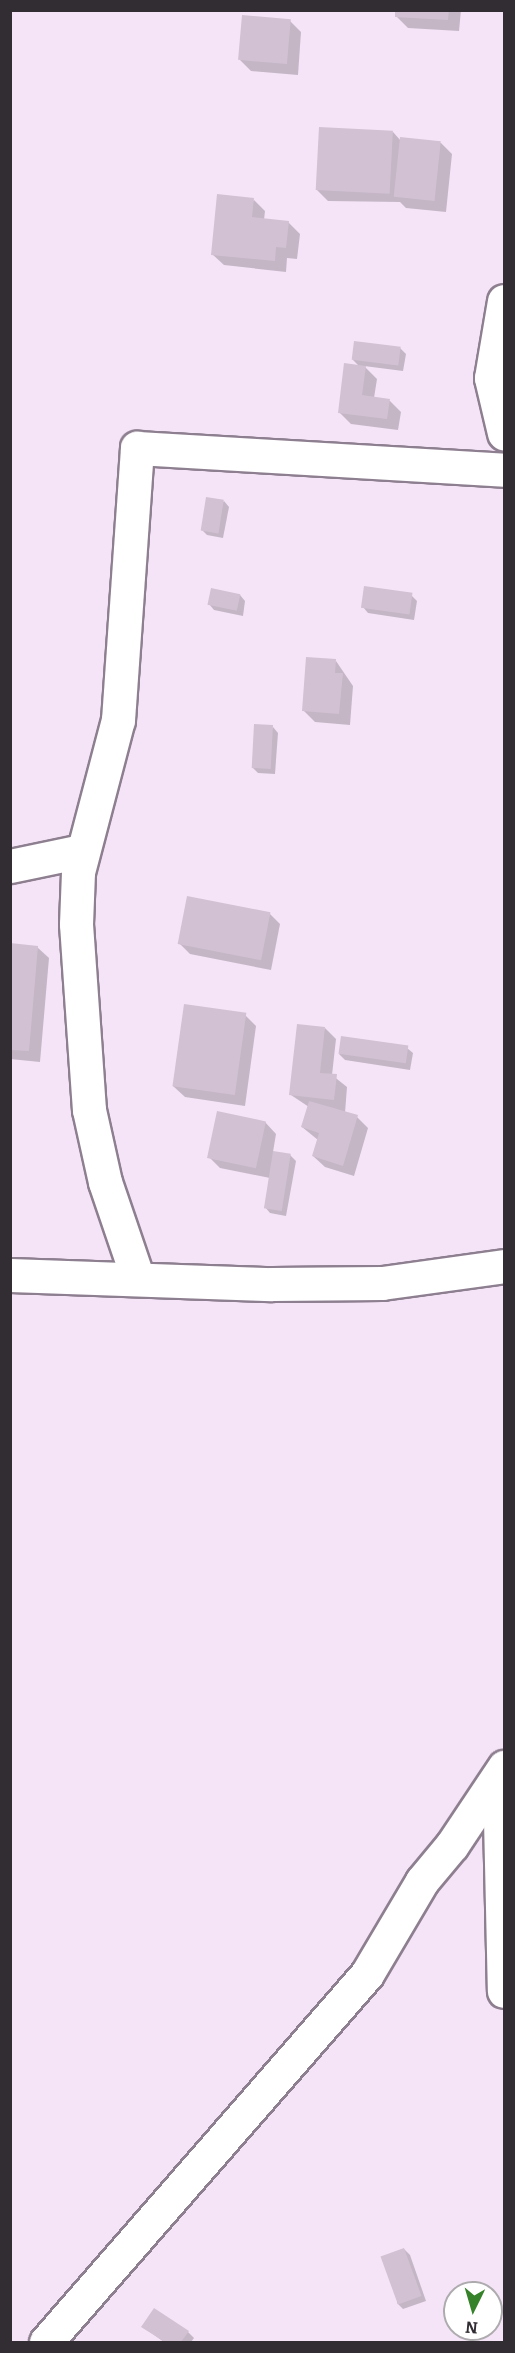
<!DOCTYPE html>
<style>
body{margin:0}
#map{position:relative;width:515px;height:2353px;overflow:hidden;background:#f5e4f7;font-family:Bitter,serif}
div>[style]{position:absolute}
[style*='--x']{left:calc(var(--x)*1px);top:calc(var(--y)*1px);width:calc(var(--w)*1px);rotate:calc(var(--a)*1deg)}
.shadow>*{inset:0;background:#0003}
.building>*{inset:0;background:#d2c1d3;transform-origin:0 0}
.roads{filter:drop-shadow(2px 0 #8e7f90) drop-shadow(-2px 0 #8e7f90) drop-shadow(0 2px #8e7f90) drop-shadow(0 -2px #8e7f90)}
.minor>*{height:33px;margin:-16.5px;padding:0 16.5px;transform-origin:16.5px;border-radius:16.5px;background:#fff}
span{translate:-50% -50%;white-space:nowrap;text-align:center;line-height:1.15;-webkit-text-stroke:5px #fff;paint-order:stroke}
.frame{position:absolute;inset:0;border:12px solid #322c33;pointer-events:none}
.north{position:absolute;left:443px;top:2281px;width:60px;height:60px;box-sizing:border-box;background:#fff;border:2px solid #adabad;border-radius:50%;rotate:185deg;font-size:16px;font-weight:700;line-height:24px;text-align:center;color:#322c33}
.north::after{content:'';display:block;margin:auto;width:21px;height:27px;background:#36822a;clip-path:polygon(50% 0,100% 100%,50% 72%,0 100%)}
</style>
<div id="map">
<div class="shadow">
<i style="clip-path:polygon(397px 10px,461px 10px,459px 31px,408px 28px,396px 16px)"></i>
<i style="clip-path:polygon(290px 21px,301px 32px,298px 75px,251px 71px,240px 60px)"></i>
<i style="clip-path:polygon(393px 132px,401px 141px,441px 143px,452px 154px,446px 212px,406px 208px,400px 202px,328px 201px,317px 190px)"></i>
<i style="clip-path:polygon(254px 200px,265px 211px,264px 220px,288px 222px,300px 234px,297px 259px,287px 258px,286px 272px,224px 265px,212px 254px)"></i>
<i style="clip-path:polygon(400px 348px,406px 354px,403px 371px,364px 366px,377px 379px,374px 398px,390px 401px,401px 412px,398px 430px,351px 424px,339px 412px,360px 367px,353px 360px)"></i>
<i style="clip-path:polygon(224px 501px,229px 507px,223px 538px,207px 535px,201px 529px)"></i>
<i style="clip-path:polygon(240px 595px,245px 601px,243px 616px,214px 610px,209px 604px)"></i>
<i style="clip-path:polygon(411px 595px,417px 601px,414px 620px,368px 613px,363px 607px)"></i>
<i style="clip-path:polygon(336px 661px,353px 686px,350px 725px,315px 722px,303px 710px)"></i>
<i style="clip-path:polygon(273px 727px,278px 733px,275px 774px,258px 773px,252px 767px)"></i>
<i style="clip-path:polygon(269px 913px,280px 924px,271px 970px,190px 954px,179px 943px)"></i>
<i style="clip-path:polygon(10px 945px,37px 947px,49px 958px,40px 1062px,10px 1059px)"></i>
<i style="clip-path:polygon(245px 1015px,256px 1026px,245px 1106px,185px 1097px,173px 1086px)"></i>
<i style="clip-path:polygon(325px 1028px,336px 1039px,332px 1075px,347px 1087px,345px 1113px,357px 1117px,368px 1128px,354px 1176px,325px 1167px,313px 1156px,318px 1140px,302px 1127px,309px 1107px,291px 1095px)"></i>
<i style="clip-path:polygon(407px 1048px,413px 1053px,410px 1070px,345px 1060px,339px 1054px)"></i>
<i style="clip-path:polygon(265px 1122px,276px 1134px,273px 1152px,290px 1155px,296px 1161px,286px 1216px,270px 1213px,265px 1207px,270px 1178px,220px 1168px,209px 1157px)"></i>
<i style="clip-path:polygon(404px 2249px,410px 2255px,426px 2301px,403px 2309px,397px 2303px)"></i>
<i style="clip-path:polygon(143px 2327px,188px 2332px,194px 2338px,191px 2342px,164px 2342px)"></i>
</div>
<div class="building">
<i style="clip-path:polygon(395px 10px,449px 10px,448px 20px,395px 17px)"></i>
<i style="left:242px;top:15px;width:49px;height:45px;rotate:5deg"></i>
<i style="left:319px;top:127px;width:74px;height:63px;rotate:3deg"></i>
<i style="left:400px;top:137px;width:41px;height:60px;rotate:6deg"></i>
<i style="clip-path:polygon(217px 194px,254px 198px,252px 217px,289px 221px,286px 248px,276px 247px,275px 261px,211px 255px)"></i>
<i style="left:354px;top:341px;width:47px;height:19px;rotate:7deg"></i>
<i style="clip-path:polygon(344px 363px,366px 366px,362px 395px,390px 399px,387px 419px,338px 413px)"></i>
<i style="left:206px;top:497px;width:18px;height:34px;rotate:9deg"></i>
<i style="left:364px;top:586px;width:49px;height:22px;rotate:8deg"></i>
<i style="left:211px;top:588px;width:30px;height:17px;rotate:12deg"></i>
<i style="clip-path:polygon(306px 657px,336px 659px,335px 673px,343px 673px,339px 714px,302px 711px)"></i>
<i style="left:254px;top:724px;width:19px;height:44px;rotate:3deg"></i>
<i style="left:187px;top:896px;width:85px;height:49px;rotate:11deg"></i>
<i style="clip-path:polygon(10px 943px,38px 946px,29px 1051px,10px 1050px)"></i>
<i style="left:184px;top:1004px;width:63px;height:83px;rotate:8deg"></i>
<i style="clip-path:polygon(297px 1024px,325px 1027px,320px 1073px,337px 1074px,334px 1100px,289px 1095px)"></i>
<i style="left:341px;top:1036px;width:68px;height:18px;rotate:8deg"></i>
<i style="clip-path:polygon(309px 1101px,358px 1115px,343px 1166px,312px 1156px,319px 1133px,301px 1127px)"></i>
<i style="left:217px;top:1111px;width:50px;height:48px;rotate:12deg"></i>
<i style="left:273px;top:1151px;width:18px;height:58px;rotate:9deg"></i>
<i style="left:404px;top:2248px;width:51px;height:25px;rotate:70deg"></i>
<i style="clip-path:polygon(154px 2308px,189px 2331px,181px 2342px,165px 2342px,141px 2327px)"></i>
</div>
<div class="roads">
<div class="minor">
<i style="--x:504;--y:301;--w:78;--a:99.6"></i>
<i style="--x:491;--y:378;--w:57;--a:76.7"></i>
<i style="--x:10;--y:866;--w:74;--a:-11.8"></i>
<i style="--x:10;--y:1275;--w:262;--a:2"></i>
<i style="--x:272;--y:1284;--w:110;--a:-0.5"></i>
<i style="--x:382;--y:1283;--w:123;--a:-7.9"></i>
<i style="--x:138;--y:1279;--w:102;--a:-108.8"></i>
<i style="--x:105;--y:1182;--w:74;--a:-102.5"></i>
<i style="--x:89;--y:1110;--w:186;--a:-94"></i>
<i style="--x:76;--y:924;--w:52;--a:-87.8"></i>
<i style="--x:78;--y:872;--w:157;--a:-75.3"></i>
<i style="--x:118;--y:720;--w:273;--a:-86"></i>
<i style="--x:137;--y:448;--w:368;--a:3.4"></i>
<i style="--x:504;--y:1776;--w:43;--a:95.3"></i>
<i style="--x:500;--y:1819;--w:172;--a:88.7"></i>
<i style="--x:46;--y:2342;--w:488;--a:-48.9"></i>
<i style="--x:367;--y:1974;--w:108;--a:-59.4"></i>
<i style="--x:422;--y:1881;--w:47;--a:-50.2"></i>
<i style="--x:452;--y:1845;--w:94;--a:-56.3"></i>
</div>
</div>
<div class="frame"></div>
<div class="north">N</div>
</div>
